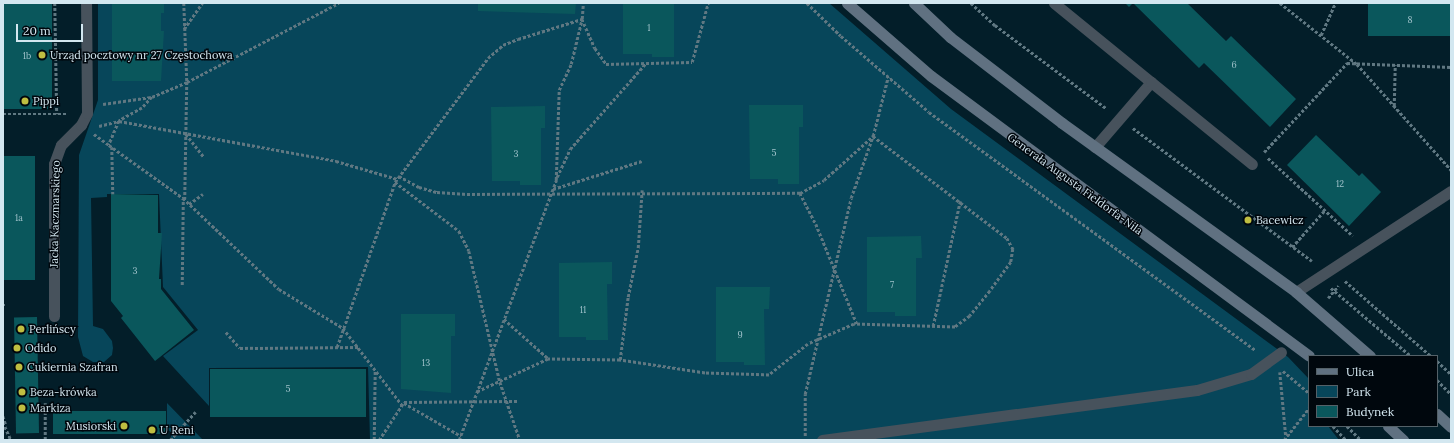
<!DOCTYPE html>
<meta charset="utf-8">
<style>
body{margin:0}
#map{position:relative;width:1454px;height:443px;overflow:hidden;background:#031e29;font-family:Lora,serif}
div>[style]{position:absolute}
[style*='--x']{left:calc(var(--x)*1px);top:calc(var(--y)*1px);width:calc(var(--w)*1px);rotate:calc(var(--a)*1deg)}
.green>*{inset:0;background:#07465a}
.building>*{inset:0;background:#0a575c;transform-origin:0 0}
.path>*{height:2.5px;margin-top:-1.25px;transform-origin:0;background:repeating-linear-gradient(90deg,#607882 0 3px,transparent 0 5px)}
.pedestrian>*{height:11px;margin:-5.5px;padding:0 5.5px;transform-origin:5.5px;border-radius:5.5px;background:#47525c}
.minor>*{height:11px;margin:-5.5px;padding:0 5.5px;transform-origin:5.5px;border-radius:5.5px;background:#47525c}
.secondary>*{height:11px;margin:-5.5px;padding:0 5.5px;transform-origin:5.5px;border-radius:5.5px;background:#607181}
.dots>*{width:11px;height:11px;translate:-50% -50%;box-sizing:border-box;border:2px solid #00070d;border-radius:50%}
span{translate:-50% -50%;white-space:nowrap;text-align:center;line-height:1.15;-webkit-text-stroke:3px #00070d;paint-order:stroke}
.number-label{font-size:9px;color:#a1c3cb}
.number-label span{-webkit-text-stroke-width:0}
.poi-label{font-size:11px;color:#d3e7f0}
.left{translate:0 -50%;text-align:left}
.right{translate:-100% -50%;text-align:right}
.street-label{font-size:11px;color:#d3e7f0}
.frame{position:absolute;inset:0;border:4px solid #d3e7f0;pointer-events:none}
.legend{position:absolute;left:1308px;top:355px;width:130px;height:72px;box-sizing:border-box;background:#00070d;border:1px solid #546168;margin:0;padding:5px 7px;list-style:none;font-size:12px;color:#d3e7f0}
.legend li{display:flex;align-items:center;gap:8px;height:20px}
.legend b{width:20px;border:1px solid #546168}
.scale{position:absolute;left:16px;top:24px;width:67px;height:18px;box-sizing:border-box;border:2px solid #d3e7f0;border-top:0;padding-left:5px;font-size:12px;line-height:14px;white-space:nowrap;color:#d3e7f0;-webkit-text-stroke:3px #00070d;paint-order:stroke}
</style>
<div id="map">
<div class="green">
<i style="clip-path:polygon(98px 3px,829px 3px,951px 109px,1288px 357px,1309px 379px,1309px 426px,1328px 426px,1339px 440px,370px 440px,368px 367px,209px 368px,209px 406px,163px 356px,198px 330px,163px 287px,159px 194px,107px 194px,107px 197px,91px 198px,93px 326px,103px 329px,112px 341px,113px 348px,112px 355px,104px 362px,93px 362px,83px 356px,78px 337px,79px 155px,98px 100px)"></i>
<i style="clip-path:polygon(167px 403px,203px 440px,171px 440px,171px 432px,167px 429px)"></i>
</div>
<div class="building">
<i style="left:3px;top:3px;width:49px;height:106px"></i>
<i style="clip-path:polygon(112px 3px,164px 3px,164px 13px,161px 13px,161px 31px,164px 31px,161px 81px,112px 81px)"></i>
<i style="clip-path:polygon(478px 3px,576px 3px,575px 14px,478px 11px)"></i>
<i style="clip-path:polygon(623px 3px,674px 3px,674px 57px,652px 57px,652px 54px,623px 54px)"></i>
<i style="clip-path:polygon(1125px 3px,1187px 3px,1226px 41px,1231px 36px,1296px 99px,1270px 127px,1204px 63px,1199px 68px,1133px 3px,1129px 7px)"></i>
<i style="left:1368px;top:3px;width:83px;height:33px"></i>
<i style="clip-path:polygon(749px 105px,803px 105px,803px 127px,799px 127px,799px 184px,778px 184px,778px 179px,750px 179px)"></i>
<i style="clip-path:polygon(545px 106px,545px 128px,541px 128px,541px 185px,520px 185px,520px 181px,492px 181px,491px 107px)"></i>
<i style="clip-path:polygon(1316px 135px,1359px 176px,1362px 173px,1381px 192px,1349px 226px,1287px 165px)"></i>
<i style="left:3px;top:156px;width:32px;height:124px"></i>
<i style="clip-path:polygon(111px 194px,158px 195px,158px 233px,162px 233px,159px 279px,161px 279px,161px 289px,194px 330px,155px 361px,121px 318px,123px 316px,111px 301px)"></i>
<i style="clip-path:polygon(921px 236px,922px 258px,916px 258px,916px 316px,895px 316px,895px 312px,867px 312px,867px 237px)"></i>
<i style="clip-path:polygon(612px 262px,612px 284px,607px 284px,608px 340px,586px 340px,586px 337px,559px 337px,559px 263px)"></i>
<i style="clip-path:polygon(716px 287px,770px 287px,769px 309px,764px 309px,765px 365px,744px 365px,744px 362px,716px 362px)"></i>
<i style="clip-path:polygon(401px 314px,455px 314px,455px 336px,451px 336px,451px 393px,401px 389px)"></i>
<i style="left:37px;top:317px;width:116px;height:23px;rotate:89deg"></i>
<i style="left:366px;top:369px;width:48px;height:156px;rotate:90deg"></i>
<i style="left:53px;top:411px;width:113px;height:23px"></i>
</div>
<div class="path">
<i style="--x:55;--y:3;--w:111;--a:89"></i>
<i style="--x:184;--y:3;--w:79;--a:87.8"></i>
<i style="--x:187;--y:82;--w:117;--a:91"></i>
<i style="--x:807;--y:3;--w:47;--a:44.1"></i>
<i style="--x:841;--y:36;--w:116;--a:40.8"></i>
<i style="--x:929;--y:112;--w:404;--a:36.1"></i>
<i style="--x:971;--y:3;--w:33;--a:43"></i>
<i style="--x:995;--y:25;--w:139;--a:36.8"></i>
<i style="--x:1280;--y:3;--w:98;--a:38.4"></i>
<i style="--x:1357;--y:64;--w:142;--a:48.4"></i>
<i style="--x:184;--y:29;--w:32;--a:-55"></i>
<i style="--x:1321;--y:35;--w:35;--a:-66"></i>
<i style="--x:152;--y:97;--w:15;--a:132"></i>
<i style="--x:142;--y:108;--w:26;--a:151"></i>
<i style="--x:119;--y:121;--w:26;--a:113"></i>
<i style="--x:109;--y:145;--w:91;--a:35.6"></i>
<i style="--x:183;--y:198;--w:132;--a:43.5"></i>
<i style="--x:279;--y:289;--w:75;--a:31.4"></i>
<i style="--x:343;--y:328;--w:97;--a:52.5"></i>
<i style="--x:103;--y:104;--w:49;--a:-8.1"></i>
<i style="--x:152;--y:97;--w:38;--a:-23"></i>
<i style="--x:187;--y:82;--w:171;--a:-27.5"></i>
<i style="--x:1394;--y:106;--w:41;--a:-88.6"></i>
<i style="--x:3;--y:114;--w:65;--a:0"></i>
<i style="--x:99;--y:126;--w:21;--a:-14"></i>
<i style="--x:119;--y:121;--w:221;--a:10.4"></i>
<i style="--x:336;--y:161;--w:64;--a:16.4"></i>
<i style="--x:1133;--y:128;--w:223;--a:36.6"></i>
<i style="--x:94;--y:134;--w:19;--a:36"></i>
<i style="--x:186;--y:134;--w:29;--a:52"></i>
<i style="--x:112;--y:147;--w:47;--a:88.8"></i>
<i style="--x:1264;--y:152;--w:122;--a:-47"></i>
<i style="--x:1347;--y:63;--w:104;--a:2.2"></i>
<i style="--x:1268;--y:158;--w:115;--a:42.5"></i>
<i style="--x:399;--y:176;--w:23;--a:29"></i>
<i style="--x:419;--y:187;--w:19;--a:16"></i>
<i style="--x:437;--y:192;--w:30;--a:4"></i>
<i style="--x:467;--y:194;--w:333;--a:-0.2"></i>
<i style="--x:800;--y:193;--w:27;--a:-28"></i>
<i style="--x:824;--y:180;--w:66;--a:-41.9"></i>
<i style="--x:873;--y:136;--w:168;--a:37.3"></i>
<i style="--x:1007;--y:238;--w:13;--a:61"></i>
<i style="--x:1013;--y:249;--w:13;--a:99"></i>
<i style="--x:1011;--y:262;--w:36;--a:126"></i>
<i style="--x:990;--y:291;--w:32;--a:129"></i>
<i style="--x:970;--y:316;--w:19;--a:144"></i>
<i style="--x:955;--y:327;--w:101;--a:-178.3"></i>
<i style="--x:854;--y:324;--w:50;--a:156.5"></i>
<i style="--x:808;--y:344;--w:50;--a:141.5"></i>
<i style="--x:769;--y:375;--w:64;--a:-178.2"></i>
<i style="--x:705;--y:373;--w:86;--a:-171.3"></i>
<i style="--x:620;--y:360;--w:72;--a:-179.2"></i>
<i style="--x:548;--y:359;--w:78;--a:155.1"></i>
<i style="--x:557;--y:177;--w:31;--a:-65"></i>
<i style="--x:570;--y:149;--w:115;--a:-48.5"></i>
<i style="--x:395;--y:182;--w:81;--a:37.4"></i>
<i style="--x:459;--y:231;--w:22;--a:63"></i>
<i style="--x:469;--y:251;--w:135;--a:76.7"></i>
<i style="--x:500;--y:382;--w:61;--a:71"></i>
<i style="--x:553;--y:189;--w:93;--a:-17.5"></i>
<i style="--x:800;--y:193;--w:35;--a:63"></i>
<i style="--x:816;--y:224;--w:108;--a:67.7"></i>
<i style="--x:189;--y:204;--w:17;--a:-36"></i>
<i style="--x:1292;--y:247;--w:50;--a:-48.3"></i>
<i style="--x:1345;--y:281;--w:114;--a:41.1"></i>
<i style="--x:182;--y:285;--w:86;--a:-89.3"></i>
<i style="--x:1331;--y:288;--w:105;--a:40.4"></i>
<i style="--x:1328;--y:298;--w:16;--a:-50"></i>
<i style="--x:3;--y:305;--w:2;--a:0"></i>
<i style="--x:504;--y:319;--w:60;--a:41.6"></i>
<i style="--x:933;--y:326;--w:128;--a:-77.8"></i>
<i style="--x:226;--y:332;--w:21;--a:49"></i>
<i style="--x:240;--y:348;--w:118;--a:-0.5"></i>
<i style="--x:337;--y:347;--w:175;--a:-70.6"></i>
<i style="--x:395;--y:182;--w:155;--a:-53.1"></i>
<i style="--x:488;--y:58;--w:20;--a:-41"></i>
<i style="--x:503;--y:45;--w:16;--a:-22"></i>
<i style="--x:518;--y:39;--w:67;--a:-17.4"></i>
<i style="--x:582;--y:19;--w:32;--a:66"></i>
<i style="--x:595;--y:48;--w:19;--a:55"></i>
<i style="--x:606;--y:64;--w:86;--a:-1.3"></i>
<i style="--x:692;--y:62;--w:61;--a:-74.8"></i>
<i style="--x:620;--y:360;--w:64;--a:-82.8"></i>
<i style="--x:628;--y:297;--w:50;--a:-78.5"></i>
<i style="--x:638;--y:248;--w:58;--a:-86.1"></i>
<i style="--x:1437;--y:361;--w:19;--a:43"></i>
<i style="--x:1283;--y:371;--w:34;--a:40"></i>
<i style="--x:1280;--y:372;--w:65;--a:84.7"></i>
<i style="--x:1437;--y:380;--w:20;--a:45"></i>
<i style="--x:404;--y:403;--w:66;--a:30.1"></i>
<i style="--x:3;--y:416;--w:9;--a:72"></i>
<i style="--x:3;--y:422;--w:20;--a:66"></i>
<i style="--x:1333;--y:426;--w:19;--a:47"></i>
<i style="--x:1347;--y:426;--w:20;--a:45"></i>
<i style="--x:805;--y:436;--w:42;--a:-90"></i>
<i style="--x:805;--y:394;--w:201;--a:-76.8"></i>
<i style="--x:851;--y:198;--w:66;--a:-70.5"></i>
<i style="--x:873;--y:136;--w:61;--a:-75.7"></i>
<i style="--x:45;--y:440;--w:37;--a:-90"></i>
<i style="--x:170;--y:440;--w:38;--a:-48"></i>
<i style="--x:374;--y:440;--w:69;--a:-89.2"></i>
<i style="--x:379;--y:440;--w:45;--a:-56.7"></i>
<i style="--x:404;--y:402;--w:114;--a:-0.5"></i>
<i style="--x:459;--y:440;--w:278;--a:-69.5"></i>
<i style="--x:556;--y:180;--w:90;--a:-88.1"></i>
<i style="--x:559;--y:90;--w:29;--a:-65"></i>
<i style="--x:571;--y:64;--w:46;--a:-76.3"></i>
<i style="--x:582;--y:19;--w:16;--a:-86"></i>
<i style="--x:1284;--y:440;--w:41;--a:-52"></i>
</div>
<div class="pedestrian">
<i style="--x:822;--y:440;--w:378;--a:-7.6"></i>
<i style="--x:1197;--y:390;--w:56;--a:-16.5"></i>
<i style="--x:1251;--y:374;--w:37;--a:-36"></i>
</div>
<div class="minor">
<i style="--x:1054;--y:3;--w:125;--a:39.2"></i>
<i style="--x:1151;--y:82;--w:86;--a:130.7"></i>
<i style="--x:1151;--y:82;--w:130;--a:39.1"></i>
<i style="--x:1296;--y:292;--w:185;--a:-33.1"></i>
<i style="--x:54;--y:316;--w:152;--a:-90"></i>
<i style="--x:54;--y:164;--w:20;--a:-70"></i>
<i style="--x:61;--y:145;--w:28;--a:-45"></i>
<i style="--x:81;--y:125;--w:13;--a:-63"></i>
<i style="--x:87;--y:113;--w:110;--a:-90.5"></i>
</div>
<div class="secondary">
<i style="--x:847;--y:3;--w:111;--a:41"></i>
<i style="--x:931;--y:76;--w:470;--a:36.5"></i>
<i style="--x:914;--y:3;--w:50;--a:43.4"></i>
<i style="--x:950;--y:37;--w:141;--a:37.5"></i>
<i style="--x:1062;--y:123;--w:289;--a:35.8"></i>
<i style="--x:1296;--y:292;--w:98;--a:40.9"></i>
<i style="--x:1437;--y:414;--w:19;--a:43"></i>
<i style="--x:1388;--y:426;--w:21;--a:43"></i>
</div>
<div class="dots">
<i style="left:42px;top:55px;background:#bfbe41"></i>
<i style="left:25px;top:101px;background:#bfbe41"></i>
<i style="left:1248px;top:220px;background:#bfbe41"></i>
<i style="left:21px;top:329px;background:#bfbe41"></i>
<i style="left:17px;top:348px;background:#bfbe41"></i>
<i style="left:19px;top:367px;background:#bfbe41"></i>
<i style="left:22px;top:392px;background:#bfbe41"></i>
<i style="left:22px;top:408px;background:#bfbe41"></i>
<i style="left:124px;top:426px;background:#bfbe41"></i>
<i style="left:152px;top:430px;background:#bfbe41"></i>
</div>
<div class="number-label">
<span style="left:1410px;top:20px">8</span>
<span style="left:649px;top:28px">1</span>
<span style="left:27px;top:56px">1b</span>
<span style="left:1234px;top:65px">6</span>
<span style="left:774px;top:153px">5</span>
<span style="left:516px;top:154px">3</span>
<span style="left:1340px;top:184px">12</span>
<span style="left:19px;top:218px">1a</span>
<span style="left:135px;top:271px">3</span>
<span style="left:892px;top:285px">7</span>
<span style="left:583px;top:310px">11</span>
<span style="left:740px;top:335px">9</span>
<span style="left:426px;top:363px">13</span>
<span style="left:288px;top:389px">5</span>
</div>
<div class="poi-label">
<span class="left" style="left:50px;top:55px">Urząd pocztowy nr 27 Częstochowa</span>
<span class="left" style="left:33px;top:101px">Pippi</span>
<span class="left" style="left:1256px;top:220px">Bacewicz</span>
<span class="left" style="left:29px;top:329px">Perlińscy</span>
<span class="left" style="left:25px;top:348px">Odido</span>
<span class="left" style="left:27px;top:367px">Cukiernia Szafran</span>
<span class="left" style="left:30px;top:392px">Beza-krówka</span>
<span class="left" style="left:30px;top:408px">Markiza</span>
<span class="right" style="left:116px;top:426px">Musiorski</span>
<span class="left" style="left:160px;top:430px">U Reni</span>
</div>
<div class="street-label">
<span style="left:1075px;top:184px;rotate:36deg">Generała Augusta Fieldorfa-Nila</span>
<span style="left:55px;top:214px;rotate:-89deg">Jacka Kaczmarskiego</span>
</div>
<div class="frame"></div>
<ul class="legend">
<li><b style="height:5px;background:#607181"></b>Ulica</li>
<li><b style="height:11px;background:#07465a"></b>Park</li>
<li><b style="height:11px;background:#0a575c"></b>Budynek</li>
</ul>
<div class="scale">20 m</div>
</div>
